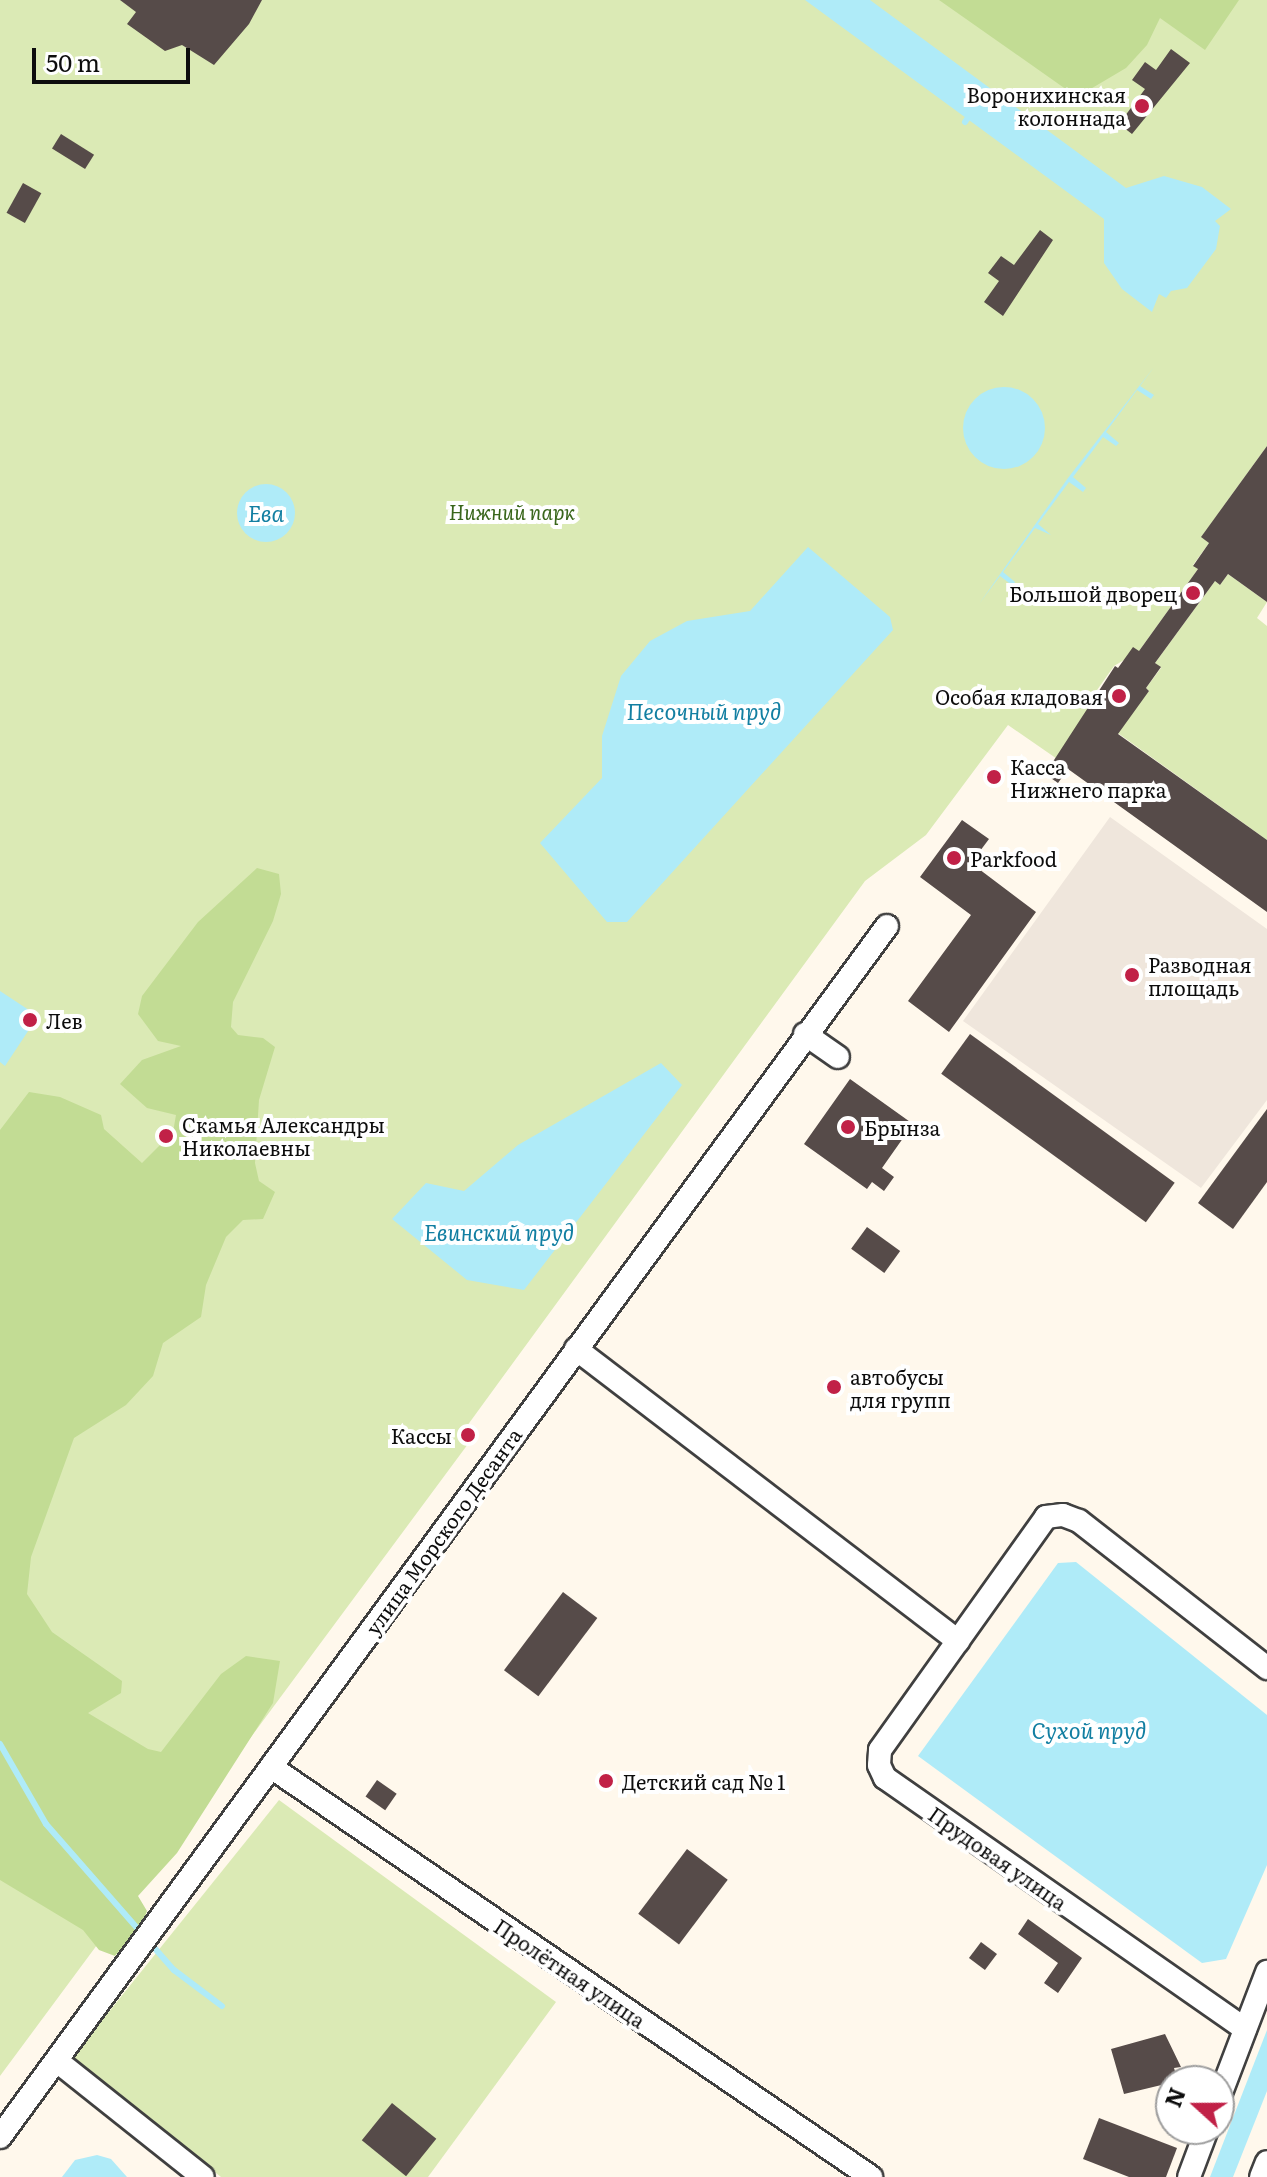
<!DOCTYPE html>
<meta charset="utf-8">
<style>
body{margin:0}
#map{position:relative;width:1267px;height:2177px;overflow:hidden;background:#fff8ec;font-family:Literata,serif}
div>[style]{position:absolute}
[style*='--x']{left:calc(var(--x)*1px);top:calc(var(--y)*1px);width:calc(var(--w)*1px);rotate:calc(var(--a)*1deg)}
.green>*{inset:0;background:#dbeab5}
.forest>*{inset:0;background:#c2dc94}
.plaza>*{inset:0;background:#efe6dc}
.water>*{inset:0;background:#afebf8}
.round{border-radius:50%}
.stream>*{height:6px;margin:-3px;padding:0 3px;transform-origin:3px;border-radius:3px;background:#afebf8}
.building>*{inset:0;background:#564b49;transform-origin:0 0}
.roads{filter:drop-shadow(2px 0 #404040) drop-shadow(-2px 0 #404040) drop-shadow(0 2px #404040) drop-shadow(0 -2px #404040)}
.street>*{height:22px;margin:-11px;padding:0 11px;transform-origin:11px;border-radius:11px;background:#fff}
.dots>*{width:22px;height:22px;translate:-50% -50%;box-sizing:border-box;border:4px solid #fff;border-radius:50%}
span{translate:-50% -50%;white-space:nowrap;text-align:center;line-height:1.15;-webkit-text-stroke:8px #fff;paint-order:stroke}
.poi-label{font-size:20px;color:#0d0d0d}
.right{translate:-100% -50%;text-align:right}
.left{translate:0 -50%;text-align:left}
.park-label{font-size:20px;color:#39661b;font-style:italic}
.street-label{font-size:20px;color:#0d0d0d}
.water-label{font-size:22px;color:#127fa2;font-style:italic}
.north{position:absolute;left:1155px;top:2065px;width:80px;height:80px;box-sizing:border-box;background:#fff;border:2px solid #9e9e9e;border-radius:50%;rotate:291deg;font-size:22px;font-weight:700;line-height:32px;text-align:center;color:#0d0d0d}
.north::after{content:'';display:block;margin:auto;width:28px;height:36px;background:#c12147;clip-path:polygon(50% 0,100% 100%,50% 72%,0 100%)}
.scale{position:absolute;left:32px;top:48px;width:158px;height:36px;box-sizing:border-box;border:4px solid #0d0d0d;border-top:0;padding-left:10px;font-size:24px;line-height:28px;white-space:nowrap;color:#0d0d0d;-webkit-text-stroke:6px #fff;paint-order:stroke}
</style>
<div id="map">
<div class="green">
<i style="clip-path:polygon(0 0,1267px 0,1267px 446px,1202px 536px,1209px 543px,1193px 565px,1198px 569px,1139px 651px,1114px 666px,1090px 700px,1076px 772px,1008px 725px,926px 835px,865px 881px,467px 1426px,476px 1433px,468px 1444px,0 2076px)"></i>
<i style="clip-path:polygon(1228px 574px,1267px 602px,1257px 618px,1267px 626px,1267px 840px,1115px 731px,1149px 691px,1146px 688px,1161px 668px,1155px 663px,1215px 581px,1220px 585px)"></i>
<i style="clip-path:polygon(279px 1800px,556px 2002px,428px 2177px,221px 2177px,71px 2059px)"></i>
</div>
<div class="forest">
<i style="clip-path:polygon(939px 0,1239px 0,1205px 50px,1160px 18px,1147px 45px,1126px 68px,1077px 97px)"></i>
<i style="clip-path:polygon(257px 868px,279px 874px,281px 894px,273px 921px,233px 1002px,231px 1027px,238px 1035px,263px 1038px,275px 1047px,259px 1100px,255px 1163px,259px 1181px,275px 1192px,263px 1219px,243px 1220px,226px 1237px,206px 1285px,201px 1317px,163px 1343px,153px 1376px,126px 1405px,74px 1438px,31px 1557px,27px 1594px,52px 1632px,122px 1681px,121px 1693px,88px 1713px,148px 1749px,161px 1752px,221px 1674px,246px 1656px,280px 1661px,273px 1703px,177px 1853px,138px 1896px,147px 1911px,143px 1922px,115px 1956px,99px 1950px,83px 1930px,0 1880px,0 1130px,29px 1092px,60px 1097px,101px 1115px,104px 1129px,142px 1163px,173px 1132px,176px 1115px,147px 1108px,120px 1084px,142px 1060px,181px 1046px,158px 1041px,138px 1014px,142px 996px,198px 922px)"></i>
</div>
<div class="plaza">
<i style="clip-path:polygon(1110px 817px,1267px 929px,1267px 1100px,1201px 1188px,963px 1021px)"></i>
</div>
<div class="water">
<i style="clip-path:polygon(805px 0,870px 0,1126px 188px,1164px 176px,1202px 187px,1231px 209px,1215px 221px,1220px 226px,1216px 249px,1187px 288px,1171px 291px,1166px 298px,1159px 294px,1152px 312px,1122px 289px,1104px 263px,1104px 219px)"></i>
<i style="clip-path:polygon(1154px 367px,1140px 386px,1154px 395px,1151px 399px,1137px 390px,1106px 432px,1119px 443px,1116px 446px,1103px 437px,1073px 477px,1086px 488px,1083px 492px,1069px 482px,1038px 524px,1051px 535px,1035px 528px,1003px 572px,1015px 582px,1013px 586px,1000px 576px,979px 604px,1068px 478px)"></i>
<i class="round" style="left:963px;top:387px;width:82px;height:82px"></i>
<i class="round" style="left:237px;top:484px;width:58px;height:58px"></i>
<i style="clip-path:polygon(808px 547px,890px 617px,893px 630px,627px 922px,607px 922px,540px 843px,602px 778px,602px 736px,621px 676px,650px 641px,687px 621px,750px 611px)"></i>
<i style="clip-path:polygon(0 991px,38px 1016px,5px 1066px,0 1062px)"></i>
<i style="clip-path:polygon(661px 1063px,682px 1085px,524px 1290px,467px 1280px,392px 1219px,426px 1183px,464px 1191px,518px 1145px)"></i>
<i style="clip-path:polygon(1076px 1562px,1267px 1715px,1267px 1865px,1226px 1959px,1202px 1963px,918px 1756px,1058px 1563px)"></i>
<i style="clip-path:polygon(1267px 2030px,1267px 2091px,1233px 2177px,1210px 2177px)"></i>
<i style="clip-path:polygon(97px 2155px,111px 2159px,127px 2177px,62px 2177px,75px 2160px)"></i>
</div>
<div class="stream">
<i style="--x:965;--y:122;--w:4;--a:-56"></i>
<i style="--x:0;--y:1744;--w:92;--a:60.1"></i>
<i style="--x:46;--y:1824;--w:194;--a:48.8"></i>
<i style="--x:174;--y:1970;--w:60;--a:36.9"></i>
</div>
<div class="building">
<i style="clip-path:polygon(120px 0,262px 0,249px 24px,214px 65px,182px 45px,165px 51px,127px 24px,136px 12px)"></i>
<i style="clip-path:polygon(1171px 49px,1190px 63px,1132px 134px,1119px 124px,1145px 89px,1132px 80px,1145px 62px,1156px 70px)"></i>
<i style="left:61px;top:134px;width:39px;height:17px;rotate:32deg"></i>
<i style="left:23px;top:183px;width:21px;height:34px;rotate:29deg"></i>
<i style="clip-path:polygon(1040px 230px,1053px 240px,1003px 316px,984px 302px,999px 281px,988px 273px,1001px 256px,1014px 265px)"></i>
<i style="clip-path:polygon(1267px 446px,1267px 602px,1228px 574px,1220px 585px,1215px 581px,1155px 663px,1161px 667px,1146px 688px,1149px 691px,1118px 734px,1267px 840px,1267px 912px,1068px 769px,1058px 783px,1045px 774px,1115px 666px,1118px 668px,1133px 647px,1139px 651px,1198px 569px,1193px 566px,1209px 543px,1201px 537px)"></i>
<i style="clip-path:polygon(962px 820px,989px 839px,971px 863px,1036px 912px,949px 1032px,908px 1001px,971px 915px,920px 877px)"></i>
<i style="left:970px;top:1034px;width:253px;height:49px;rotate:36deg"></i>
<i style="clip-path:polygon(850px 1079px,913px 1124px,882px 1168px,894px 1177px,884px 1191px,872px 1182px,867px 1189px,804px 1144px)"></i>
<i style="clip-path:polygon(1267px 1109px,1267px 1182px,1233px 1229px,1198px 1203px)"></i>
<i style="left:867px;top:1227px;width:41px;height:27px;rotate:36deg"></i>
<i style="left:563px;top:1592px;width:43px;height:98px;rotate:37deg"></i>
<i style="left:377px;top:1780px;width:24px;height:20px;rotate:35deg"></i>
<i style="left:687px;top:1849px;width:51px;height:81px;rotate:37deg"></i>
<i style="clip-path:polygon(1028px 1919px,1082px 1958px,1058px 1993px,1044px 1983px,1058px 1963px,1018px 1934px)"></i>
<i style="left:981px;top:1942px;width:20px;height:20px;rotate:37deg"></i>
<i style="clip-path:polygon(1165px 2034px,1181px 2067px,1174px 2068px,1178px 2081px,1124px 2094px,1111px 2049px)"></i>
<i style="left:392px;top:2103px;width:57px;height:48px;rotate:39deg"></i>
<i style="clip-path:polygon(1099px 2118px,1177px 2148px,1166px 2177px,1129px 2177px,1083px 2159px)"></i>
</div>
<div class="roads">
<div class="street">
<i style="--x:805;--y:1034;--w:40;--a:34.9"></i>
<i style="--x:576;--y:1349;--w:481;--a:37.4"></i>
<i style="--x:271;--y:1767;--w:727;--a:34.35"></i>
<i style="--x:1245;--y:2029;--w:439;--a:-145.1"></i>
<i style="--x:885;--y:1778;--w:14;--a:-115"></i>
<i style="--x:879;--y:1765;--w:15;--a:-86"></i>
<i style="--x:880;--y:1750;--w:286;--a:-54.5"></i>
<i style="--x:1046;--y:1517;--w:17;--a:-7"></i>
<i style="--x:1063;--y:1515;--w:17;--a:21"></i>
<i style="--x:1079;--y:1521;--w:239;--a:38"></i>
<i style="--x:57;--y:2061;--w:186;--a:38.5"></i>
<i style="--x:1219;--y:2098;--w:135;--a:-69.1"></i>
<i style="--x:0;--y:2137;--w:1501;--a:-53.78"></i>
<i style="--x:1189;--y:2177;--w:51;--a:-69.4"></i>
<i style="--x:1261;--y:2177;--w:16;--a:-68"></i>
</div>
</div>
<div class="dots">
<i style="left:1142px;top:106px;background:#c12147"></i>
<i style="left:1193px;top:593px;background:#c12147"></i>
<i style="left:1119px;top:696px;background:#c12147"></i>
<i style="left:994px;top:777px;background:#c12147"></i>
<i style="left:954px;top:858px;background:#c12147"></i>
<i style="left:1132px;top:975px;background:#c12147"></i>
<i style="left:30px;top:1020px;background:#c12147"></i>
<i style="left:848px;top:1127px;background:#c12147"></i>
<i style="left:166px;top:1136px;background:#c12147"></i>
<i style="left:834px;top:1387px;background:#c12147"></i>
<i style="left:468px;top:1435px;background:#c12147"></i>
<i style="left:606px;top:1781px;background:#c12147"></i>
</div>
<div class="poi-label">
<span class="right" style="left:1126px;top:106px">Воронихинская<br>колоннада</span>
<span class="right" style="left:1177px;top:593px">Большой дворец</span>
<span class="right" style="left:1103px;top:696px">Особая кладовая</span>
<span class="left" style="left:1010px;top:778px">Касса<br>Нижнего парка</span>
<span class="left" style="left:970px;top:858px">Parkfood</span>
<span class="left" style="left:1148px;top:976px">Разводная<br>площадь</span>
<span class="left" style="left:46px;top:1020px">Лев</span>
<span class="left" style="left:182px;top:1136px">Скамья Александры<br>Николаевны</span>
<span class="left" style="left:864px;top:1127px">Брынза</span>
<span class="left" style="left:850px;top:1388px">автобусы<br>для групп</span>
<span class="right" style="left:452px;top:1435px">Кассы</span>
<span class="left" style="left:622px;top:1781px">Детский сад № 1</span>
</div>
<div class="park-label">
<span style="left:512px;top:511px">Нижний парк</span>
</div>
<div class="street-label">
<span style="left:443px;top:1531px;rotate:-54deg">улица Морского Десанта</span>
<span style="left:998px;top:1858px;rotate:35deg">Прудовая улица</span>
<span style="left:570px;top:1973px;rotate:34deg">Пролётная улица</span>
</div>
<div class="water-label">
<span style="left:266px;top:513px">Ева</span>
<span style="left:704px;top:711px">Песочный пруд</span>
<span style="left:499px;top:1232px">Евинский пруд</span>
<span style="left:1089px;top:1730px">Сухой пруд</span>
</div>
<div class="north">N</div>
<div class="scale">50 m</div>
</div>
